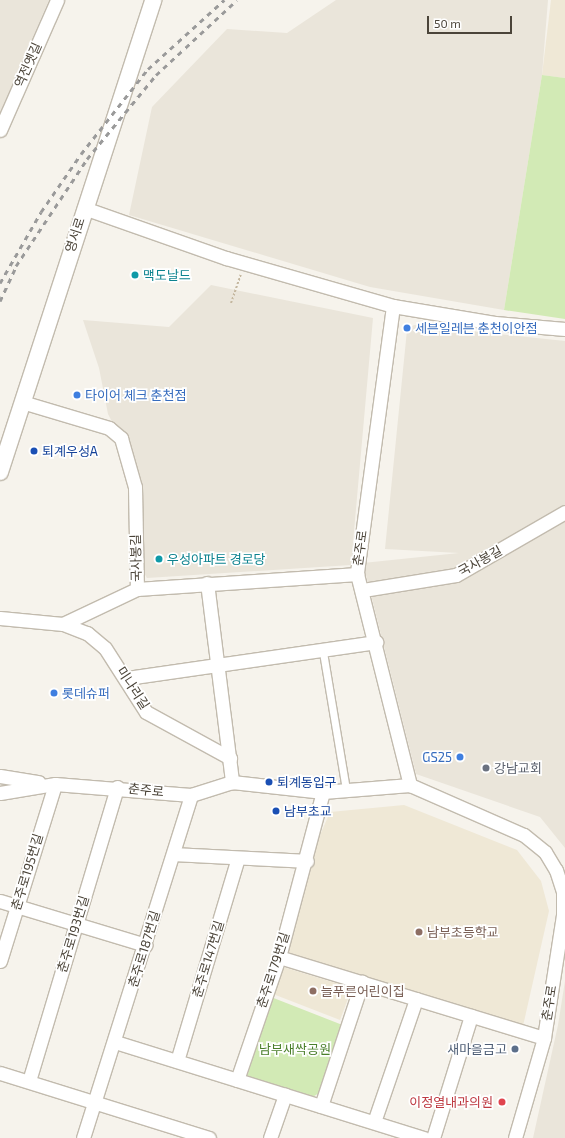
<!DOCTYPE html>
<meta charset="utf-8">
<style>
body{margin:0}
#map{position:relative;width:565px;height:1138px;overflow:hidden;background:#f6f3ec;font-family:"Exo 2","Noto Sans KR",sans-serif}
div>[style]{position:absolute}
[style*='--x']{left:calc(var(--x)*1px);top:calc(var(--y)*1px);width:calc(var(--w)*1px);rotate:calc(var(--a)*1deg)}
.residential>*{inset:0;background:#eae5da}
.education>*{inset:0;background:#efe8d6}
.green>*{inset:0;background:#d2eab5}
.path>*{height:2px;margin-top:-1px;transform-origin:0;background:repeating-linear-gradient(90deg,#c4b79f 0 2px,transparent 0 4px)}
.roads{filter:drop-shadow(1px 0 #c2bbae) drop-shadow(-1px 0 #c2bbae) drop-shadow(0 1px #c2bbae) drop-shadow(0 -1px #c2bbae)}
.service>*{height:7px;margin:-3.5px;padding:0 3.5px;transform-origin:3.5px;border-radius:3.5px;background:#fff}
.minor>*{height:13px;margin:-6.5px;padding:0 6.5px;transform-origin:6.5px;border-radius:6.5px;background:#fff}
.tertiary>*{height:16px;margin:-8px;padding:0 8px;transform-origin:8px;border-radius:8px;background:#fff}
.rail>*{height:3px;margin-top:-1.5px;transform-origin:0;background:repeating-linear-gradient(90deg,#9a9a9a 0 5px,transparent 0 10px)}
.dots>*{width:11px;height:11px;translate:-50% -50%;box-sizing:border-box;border:2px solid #fff;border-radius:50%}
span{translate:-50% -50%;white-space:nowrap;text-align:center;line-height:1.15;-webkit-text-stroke:3.5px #fff;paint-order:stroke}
.street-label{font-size:13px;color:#4b4439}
.culture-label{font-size:13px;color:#0d838f}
.left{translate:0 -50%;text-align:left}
.shop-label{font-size:13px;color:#366cbe}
.right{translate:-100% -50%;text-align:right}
.transit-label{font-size:13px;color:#164399}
.worship-label{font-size:13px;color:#5b616d}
.education-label{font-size:13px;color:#785e54}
.park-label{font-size:13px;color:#4a7f2a}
.service-label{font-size:13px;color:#4e5e75}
.health-label{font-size:13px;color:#be3a42}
.scale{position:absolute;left:427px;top:16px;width:85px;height:18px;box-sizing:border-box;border:2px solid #4b4439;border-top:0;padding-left:5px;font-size:12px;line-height:14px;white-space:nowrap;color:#4b4439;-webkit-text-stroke:3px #fff;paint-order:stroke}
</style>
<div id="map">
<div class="residential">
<i style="clip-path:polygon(0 0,49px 0,0 113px)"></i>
<i style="clip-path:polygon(336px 0,548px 0,542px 75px,504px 310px,370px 287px,129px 215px,152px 107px,227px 29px,287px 33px)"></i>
<i style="clip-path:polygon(211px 285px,373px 318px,351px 565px,147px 578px,141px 568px,142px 481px,108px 414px,99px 368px,83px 320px,169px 327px)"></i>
<i style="clip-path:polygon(414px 325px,565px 341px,565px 848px,540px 817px,416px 774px,363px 563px,459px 553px,385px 549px,407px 330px)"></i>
<i style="clip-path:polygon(565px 981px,565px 1138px,533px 1138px,558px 1025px)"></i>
</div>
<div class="education">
<i style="clip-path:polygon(551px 0,565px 0,565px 78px,542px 75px)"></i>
<i style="clip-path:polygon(404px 805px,517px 850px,541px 881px,549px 911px,523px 1026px,287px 952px,314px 849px,330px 812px)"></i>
<i style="clip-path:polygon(283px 967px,352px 988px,340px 1020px,273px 994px)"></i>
</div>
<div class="green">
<i style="clip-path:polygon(542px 75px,565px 78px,565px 319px,504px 310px)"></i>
<i style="clip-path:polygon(271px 997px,345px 1026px,319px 1093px,311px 1098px,247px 1077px)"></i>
</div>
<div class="path">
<i style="--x:231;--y:303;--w:31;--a:-71"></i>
</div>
<div class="roads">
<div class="service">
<i style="--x:323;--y:652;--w:139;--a:80.5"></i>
</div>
<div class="minor">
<i style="--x:0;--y:130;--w:142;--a:-66.3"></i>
<i style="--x:84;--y:208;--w:151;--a:19.4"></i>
<i style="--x:226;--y:258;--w:174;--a:16"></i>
<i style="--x:393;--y:306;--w:103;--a:9.5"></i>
<i style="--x:495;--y:323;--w:70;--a:4.9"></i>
<i style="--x:393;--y:306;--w:270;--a:97.7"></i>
<i style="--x:357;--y:574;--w:218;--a:75.9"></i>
<i style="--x:22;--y:402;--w:91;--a:16.6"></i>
<i style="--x:109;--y:428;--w:16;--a:40"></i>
<i style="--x:121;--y:438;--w:51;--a:74.1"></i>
<i style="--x:135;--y:487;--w:102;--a:88.9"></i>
<i style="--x:207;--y:583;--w:201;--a:82.8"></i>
<i style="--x:363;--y:590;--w:94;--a:-9.2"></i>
<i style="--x:456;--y:575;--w:126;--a:-30"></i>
<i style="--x:0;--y:618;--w:63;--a:5.4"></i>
<i style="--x:63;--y:624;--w:82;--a:-25.3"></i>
<i style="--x:137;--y:589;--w:221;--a:-3.9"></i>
<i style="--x:63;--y:624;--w:26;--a:21"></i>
<i style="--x:87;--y:633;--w:23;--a:40"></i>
<i style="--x:105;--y:648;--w:76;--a:57.4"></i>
<i style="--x:146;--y:712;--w:96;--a:28.7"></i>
<i style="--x:127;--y:678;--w:252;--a:-8.2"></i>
<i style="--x:0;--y:776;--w:39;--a:9"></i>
<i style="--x:0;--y:793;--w:56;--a:-9.3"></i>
<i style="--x:55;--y:784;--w:136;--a:4.6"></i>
<i style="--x:191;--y:795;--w:43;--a:-17.6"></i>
<i style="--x:232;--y:782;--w:92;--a:6.3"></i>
<i style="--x:323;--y:792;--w:87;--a:-4.6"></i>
<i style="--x:410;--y:785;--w:124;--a:23.7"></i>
<i style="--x:524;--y:835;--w:27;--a:39"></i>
<i style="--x:545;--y:852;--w:21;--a:59"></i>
<i style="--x:556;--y:870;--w:22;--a:72"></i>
<i style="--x:563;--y:891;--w:24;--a:90"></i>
<i style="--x:563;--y:915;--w:124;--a:98.8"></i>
<i style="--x:544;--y:1038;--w:104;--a:106.2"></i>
<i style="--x:174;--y:854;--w:133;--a:3"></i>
<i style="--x:0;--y:901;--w:152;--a:16.8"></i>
<i style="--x:279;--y:957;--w:277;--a:17"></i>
<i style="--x:0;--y:961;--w:185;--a:-72.7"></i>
<i style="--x:115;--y:1042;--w:324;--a:17.3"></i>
<i style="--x:177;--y:1061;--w:212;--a:-73.3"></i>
<i style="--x:0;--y:1073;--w:219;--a:17.3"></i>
<i style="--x:237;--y:1080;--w:130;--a:-71.1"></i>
<i style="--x:279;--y:957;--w:171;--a:-75.1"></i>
<i style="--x:29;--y:1081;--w:307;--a:-73.3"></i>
<i style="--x:321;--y:1106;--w:131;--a:-71.7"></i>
<i style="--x:374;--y:1122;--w:130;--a:-71.1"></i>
<i style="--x:83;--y:1138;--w:360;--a:-72.5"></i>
<i style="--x:270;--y:1138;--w:46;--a:-70.8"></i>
<i style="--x:433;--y:1138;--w:128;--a:-72.7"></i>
</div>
<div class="tertiary">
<i style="--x:0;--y:472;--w:496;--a:-72"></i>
</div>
</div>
<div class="rail">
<i style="--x:0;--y:283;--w:82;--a:-60"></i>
<i style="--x:41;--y:212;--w:70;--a:-55.4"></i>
<i style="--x:81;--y:154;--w:108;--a:-51.8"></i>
<i style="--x:148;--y:69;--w:103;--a:-42.2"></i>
<i style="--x:0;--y:301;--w:38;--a:-65"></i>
<i style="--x:16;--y:266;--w:128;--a:-56.4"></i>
<i style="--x:87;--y:159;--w:109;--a:-50.6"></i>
<i style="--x:156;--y:75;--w:110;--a:-42.8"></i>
</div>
<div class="dots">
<i style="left:135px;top:275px;background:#0f9aa8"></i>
<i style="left:407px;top:328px;background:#3f7fe0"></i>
<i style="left:77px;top:395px;background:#3f7fe0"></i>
<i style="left:34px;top:451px;background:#1a4fb4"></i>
<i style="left:159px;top:559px;background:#0f9aa8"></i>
<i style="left:54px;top:693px;background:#3f7fe0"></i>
<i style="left:460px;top:757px;background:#3f7fe0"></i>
<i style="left:486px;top:768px;background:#6b7280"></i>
<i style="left:269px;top:782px;background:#1a4fb4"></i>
<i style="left:276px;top:811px;background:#1a4fb4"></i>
<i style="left:419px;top:932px;background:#8d6e63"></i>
<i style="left:313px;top:991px;background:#8d6e63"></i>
<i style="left:515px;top:1049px;background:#5c6f8a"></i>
<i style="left:502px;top:1102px;background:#e0444e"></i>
</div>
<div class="street-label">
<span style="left:28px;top:65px;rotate:-66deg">역전옛길</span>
<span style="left:75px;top:235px;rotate:-72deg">영서로</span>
<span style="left:360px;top:548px;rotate:-82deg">춘주로</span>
<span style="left:136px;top:558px;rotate:-91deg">국사봉길</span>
<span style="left:480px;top:561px;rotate:-29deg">국사봉길</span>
<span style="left:133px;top:688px;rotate:57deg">미나리길</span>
<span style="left:146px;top:790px;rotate:6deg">춘주로</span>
<span style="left:27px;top:872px;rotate:-73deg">춘주로195번길</span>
<span style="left:73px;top:934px;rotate:-73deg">춘주로193번길</span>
<span style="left:144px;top:949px;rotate:-73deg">춘주로187번길</span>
<span style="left:208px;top:959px;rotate:-73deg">춘주로147번길</span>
<span style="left:273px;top:970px;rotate:-72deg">춘주로179번길</span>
<span style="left:549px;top:1003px;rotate:-81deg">춘주로</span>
</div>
<div class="culture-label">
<span class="left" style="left:143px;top:275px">맥도날드</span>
<span class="left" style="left:167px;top:559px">우성아파트 경로당</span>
</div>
<div class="shop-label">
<span class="left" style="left:415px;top:328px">세븐일레븐 춘천이안점</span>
<span class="left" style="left:85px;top:395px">타이어 체크 춘천점</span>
<span class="left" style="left:62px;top:693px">롯데슈퍼</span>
<span class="right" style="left:452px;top:757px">GS25</span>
</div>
<div class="transit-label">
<span class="left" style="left:42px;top:451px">퇴계우성A</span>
<span class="left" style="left:277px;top:782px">퇴계동입구</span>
<span class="left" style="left:284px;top:811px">남부초교</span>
</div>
<div class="worship-label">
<span class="left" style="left:494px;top:768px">강남교회</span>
</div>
<div class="education-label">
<span class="left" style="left:427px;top:932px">남부초등학교</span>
<span class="left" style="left:321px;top:991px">늘푸른어린이집</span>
</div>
<div class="park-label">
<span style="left:295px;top:1049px">남부새싹공원</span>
</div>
<div class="service-label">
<span class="right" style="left:507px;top:1049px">새마을금고</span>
</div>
<div class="health-label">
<span class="right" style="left:493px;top:1102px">이정열내과의원</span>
</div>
<div class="scale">50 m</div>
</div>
